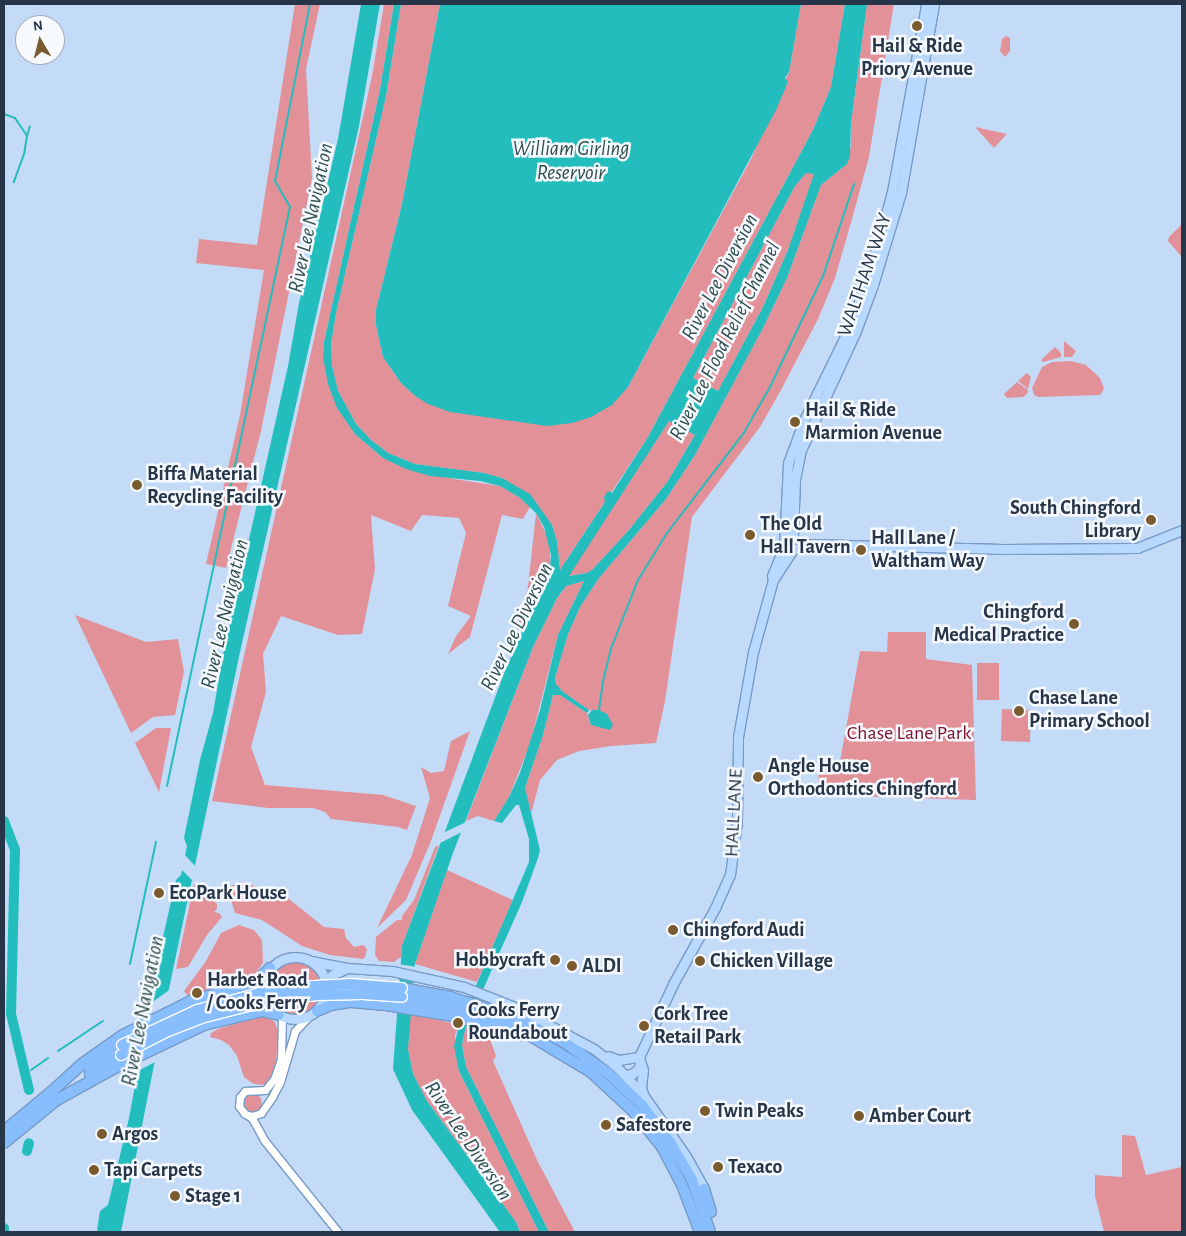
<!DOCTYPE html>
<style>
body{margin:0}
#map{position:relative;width:1186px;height:1236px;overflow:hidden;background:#c4dbf7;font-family:"Alegreya Sans",sans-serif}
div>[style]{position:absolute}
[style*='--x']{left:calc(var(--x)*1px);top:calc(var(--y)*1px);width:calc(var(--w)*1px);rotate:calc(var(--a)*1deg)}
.green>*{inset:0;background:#e29198;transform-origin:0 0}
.round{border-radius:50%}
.water>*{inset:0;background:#22bdbc}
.pier>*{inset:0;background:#c4dbf7;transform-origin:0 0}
.stream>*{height:2px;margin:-1px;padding:0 1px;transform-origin:1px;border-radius:1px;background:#22bdbc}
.river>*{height:10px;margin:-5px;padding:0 5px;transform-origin:5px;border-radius:5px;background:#22bdbc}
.roads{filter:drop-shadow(1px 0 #769ac6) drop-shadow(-1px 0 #769ac6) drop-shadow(0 1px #769ac6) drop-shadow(0 -1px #769ac6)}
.minor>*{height:7px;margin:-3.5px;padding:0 3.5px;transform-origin:3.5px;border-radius:3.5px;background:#fff}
.major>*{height:9px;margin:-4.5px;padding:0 4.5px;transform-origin:4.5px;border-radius:4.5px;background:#b8d8fe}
.major>.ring{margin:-4.5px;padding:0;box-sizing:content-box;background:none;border:9px solid #b8d8fe;border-radius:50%}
.highway>*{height:10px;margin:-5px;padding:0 5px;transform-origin:5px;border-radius:5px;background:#89befe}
.bridges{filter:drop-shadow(1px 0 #fff) drop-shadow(-1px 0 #fff) drop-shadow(0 1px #fff) drop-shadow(0 -1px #fff)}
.highway-bridge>*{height:10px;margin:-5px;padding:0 5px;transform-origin:5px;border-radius:5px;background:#89befe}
.dots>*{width:14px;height:14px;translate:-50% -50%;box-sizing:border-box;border:2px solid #f6faff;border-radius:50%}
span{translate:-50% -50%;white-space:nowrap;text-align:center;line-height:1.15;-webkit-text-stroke:5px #f6faff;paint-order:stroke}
.poi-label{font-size:20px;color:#263547;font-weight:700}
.left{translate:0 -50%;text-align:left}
.right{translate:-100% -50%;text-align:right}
.street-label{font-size:20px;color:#263547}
.park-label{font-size:20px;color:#80122d}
.water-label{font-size:21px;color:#2f4c4c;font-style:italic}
.frame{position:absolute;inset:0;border:5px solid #263547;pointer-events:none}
.north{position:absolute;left:15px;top:15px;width:50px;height:50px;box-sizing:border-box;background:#f6faff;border:1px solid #a3abb5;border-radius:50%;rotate:352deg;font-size:14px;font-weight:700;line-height:20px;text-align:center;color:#263547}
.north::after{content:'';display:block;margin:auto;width:18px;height:22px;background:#7a5b30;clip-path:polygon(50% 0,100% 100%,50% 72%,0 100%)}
</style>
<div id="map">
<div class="green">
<i style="clip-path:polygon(295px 4px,320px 4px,306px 69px,312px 178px,261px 431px,226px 568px,206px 564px,240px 415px,264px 270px,196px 263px,199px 239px,257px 245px)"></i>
<i style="clip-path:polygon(384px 4px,394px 4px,380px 90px,324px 342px,323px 357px,355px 434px,383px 458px,454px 479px,500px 486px,519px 497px,530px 507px,523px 519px,502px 515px,470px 637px,448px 654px,456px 636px,471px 616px,448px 606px,466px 533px,459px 518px,422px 515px,411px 531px,371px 515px,375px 569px,362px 634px,338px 635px,281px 616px,263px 654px,266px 692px,251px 747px,265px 785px,383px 795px,416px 806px,407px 830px,398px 827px,331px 819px,325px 812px,313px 808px,268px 808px,212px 801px,372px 76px)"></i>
<i style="clip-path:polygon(401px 4px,440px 4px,402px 204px,376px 310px,376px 325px,383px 357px,401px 383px,414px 395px,628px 387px,751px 159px,789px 72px,801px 4px,845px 4px,831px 87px,813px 130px,648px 437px,560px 570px,557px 541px,552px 525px,502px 478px,484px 473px,415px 464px,388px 453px,371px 440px,356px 424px,338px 391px,332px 366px,331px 344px,336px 313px,386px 96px)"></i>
<i style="clip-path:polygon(867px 4px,894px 4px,869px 157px,852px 219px,835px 278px,818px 319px,781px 390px,760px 427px,692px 517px,665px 701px,656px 743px,611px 746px,579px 751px,557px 760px,540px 780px,531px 814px,525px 788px,543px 735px,553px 695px,560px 695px,587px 713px,591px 725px,594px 710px,589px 710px,563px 692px,556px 684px,555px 678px,568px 634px,580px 607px,599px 578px,666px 499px,695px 455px,763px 328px,787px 278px,821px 185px,841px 169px,851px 147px,851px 123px)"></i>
<i style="clip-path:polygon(1006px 36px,1010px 38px,1010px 51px,1005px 57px,1000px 51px,1002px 39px)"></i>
<i style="clip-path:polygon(975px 127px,1007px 134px,994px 148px)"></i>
<i style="clip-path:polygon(806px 173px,815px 173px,788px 250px,763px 307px,718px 391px,693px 378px,795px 186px)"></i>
<i style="clip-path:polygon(1182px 224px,1182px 257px,1168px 241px,1169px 237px)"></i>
<i style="clip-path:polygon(1064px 341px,1076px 351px,1072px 357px,1064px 357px)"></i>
<i style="clip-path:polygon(1055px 347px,1061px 353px,1061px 357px,1043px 362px,1041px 360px)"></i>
<i style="clip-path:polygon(1071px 361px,1086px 365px,1100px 378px,1104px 389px,1100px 395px,1038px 397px,1034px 395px,1032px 388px,1042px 367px,1052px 362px)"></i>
<i style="clip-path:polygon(1027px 373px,1031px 377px,1028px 389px,1018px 381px)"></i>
<i style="clip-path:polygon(1017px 382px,1028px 390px,1027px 394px,1023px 397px,1007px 398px,1004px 394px)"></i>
<i style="clip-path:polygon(669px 421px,695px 435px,668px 481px,629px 530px,593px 569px,587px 573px,568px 576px)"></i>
<i style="clip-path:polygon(536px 513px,549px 540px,551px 572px,523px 631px,517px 629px,528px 587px)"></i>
<i style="clip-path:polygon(584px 581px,558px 635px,530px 744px,509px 797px,494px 821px,478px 816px,466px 821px,533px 647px,557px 598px,566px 586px)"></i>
<i style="clip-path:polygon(75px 615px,146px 642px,178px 639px,184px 672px,175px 715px,153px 717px,131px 733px)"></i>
<i style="clip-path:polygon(888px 632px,926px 632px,926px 659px,972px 665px,976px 800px,818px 795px,819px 764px,839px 767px,860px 651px,887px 652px)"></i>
<i style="left:977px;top:663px;width:22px;height:37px"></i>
<i style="left:1002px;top:709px;width:29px;height:32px;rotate:2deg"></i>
<i style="clip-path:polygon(156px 728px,171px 728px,159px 792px,135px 743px)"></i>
<i style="clip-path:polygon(470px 731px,431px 841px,406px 900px,377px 928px,412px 855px,430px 798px,421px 767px,431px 773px,444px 771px,451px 741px)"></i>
<i style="clip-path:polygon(439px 845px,402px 946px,401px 957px,394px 962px,379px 961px,375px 955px,376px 937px,397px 920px,402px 920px,402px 916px,414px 900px,435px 847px)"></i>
<i style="clip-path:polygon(447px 870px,513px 900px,477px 982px,415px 964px)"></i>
<i style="clip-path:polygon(243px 882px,289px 899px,324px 927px,344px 929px,346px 938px,354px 947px,363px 945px,367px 949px,365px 957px,363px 959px,330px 955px,302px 946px,262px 920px,235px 913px,227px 887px)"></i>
<i style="clip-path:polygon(194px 884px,201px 885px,210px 894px,217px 904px,217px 909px,214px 912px,219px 913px,222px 917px,207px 935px,188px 967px,176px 969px)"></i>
<i style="clip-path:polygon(239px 925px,254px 930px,262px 940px,263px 963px,254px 975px,237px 984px,188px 996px,184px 991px,206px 961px,221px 933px)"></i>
<i class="round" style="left:269px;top:962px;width:52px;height:52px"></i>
<i style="clip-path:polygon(410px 1013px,459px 1025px,455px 1035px,459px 1071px,539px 1232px,520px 1232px,516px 1222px,427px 1101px,413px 1074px,408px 1049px)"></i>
<i style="clip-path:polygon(257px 1017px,268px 1018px,275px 1022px,278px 1032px,276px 1064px,271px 1078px,266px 1084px,260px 1085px,252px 1083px,244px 1077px,237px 1056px,229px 1045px,221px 1040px,210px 1037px,211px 1033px,218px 1029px)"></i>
<i style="clip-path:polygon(469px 1025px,491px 1033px,490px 1039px,496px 1056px,493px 1061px,537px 1160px,575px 1232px,549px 1232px,466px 1067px,462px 1045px,465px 1030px)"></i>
<i class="round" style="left:242px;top:1093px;width:20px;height:20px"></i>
<i style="clip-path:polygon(1122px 1135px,1135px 1136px,1146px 1175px,1182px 1167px,1182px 1232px,1104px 1232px,1095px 1196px,1095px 1175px,1122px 1177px)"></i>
</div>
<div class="water">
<i style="clip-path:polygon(361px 4px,380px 4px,359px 126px,240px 652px,170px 984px,121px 1232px,99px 1232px,97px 1230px,100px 1211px,108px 1205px,129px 1118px,160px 950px,176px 880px,181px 875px,187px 846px,184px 838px,200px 760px,213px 713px,223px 655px,288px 366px,299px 303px,338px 139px)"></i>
<i style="clip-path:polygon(evenodd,394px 4px,401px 4px,386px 96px,336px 313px,331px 344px,332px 366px,338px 391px,356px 424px,371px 440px,388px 453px,415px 464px,484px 473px,502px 478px,530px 494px,552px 525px,557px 541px,560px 570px,605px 502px,604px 497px,608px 491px,612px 493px,648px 437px,813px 130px,831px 87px,845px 4px,867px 4px,851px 123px,850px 156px,847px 164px,821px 185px,787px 278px,763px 328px,695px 455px,666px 499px,599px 578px,580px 607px,568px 634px,555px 678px,556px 684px,563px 692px,589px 710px,587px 713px,560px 695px,553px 695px,543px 735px,525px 788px,540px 850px,538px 858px,522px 902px,465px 1030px,462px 1045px,466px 1067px,549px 1232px,539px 1232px,459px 1071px,454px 1046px,459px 1025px,529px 862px,529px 839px,519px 805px,516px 805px,502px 823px,494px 821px,509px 797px,520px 773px,540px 710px,558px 635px,584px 581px,566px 586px,557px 598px,533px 647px,453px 853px,415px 964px,408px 1049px,413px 1074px,427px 1101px,516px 1222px,520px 1232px,500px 1232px,412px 1110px,393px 1069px,402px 946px,505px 671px,528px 618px,549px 579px,551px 555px,544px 527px,536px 513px,519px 497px,500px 486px,480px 481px,430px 476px,406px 469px,383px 458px,355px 434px,337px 408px,328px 384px,323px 357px,324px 342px,380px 90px,394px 4px,806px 173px,814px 174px,788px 250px,763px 307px,718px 391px,693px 378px,795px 186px,806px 173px,394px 4px,669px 421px,695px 435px,668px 481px,629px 530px,593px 569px,587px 573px,569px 576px,669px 421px)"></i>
<i style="clip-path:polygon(440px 4px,801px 4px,789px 72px,785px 78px,788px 82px,776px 110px,628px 387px,612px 405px,591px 417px,572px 423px,547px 426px,450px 412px,428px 404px,414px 395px,401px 383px,383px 357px,376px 325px,376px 310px,402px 204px)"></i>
<i style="clip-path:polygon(592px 710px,599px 710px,607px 714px,613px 725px,610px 730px,591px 725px,588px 715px)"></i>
</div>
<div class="pier">
<i style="clip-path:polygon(466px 822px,464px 831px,438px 844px,441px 834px)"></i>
<i style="clip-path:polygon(183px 853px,197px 868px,194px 882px,180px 868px)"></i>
<i style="left:398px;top:964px;width:19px;height:14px;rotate:9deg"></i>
<i style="clip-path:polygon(172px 988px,169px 1004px,154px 1014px,168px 1008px,157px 1061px,136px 1072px,147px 1006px)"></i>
</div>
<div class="stream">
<i style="--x:4;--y:114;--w:12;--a:20"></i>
<i style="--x:15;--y:118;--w:22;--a:56"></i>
<i style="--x:27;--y:136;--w:18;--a:99"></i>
<i style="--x:24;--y:154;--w:30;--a:110"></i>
<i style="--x:27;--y:136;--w:10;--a:-73"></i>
<i style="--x:599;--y:710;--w:29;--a:-82"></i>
<i style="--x:603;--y:681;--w:36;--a:-76"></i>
<i style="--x:612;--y:646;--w:71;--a:-68.5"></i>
<i style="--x:638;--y:580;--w:55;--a:-58.3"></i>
<i style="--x:667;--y:533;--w:125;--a:-52.5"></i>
<i style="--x:743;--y:434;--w:54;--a:-60.1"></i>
<i style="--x:770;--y:387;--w:123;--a:-64.5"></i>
<i style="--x:823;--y:276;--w:97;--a:-71.4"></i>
<i style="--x:167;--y:786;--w:592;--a:-78.01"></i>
<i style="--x:290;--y:207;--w:30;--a:-120"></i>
<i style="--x:275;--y:181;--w:180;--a:-78.8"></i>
<i style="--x:130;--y:964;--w:125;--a:-78"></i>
<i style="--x:58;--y:1051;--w:54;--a:-33.7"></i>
<i style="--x:31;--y:1070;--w:21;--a:-35"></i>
</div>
<div class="river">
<i style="--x:4;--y:821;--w:31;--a:69"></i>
<i style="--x:15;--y:850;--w:164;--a:91.4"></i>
<i style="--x:11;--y:1014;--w:78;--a:76.7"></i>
<i style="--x:27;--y:1151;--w:8;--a:-76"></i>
<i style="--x:4;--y:1231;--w:3;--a:-90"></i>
</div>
<div class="roads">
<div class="minor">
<i style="--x:282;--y:1017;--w:42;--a:91.4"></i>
<i style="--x:281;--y:1059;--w:21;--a:109"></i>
<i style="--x:274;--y:1079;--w:14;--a:129"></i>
<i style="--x:265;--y:1090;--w:20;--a:177"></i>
<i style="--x:245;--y:1091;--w:8;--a:130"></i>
<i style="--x:240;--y:1097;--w:9;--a:96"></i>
<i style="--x:239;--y:1106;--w:9;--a:54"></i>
<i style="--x:244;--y:1113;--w:9;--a:32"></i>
<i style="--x:252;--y:1118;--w:25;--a:61"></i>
<i style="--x:264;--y:1140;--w:118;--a:51.2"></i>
<i style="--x:248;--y:1115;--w:4;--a:14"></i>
<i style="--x:252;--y:1116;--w:9;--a:-18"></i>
<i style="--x:261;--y:1113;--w:19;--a:-55"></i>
<i style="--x:272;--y:1097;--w:17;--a:-62"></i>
<i style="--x:280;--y:1082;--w:53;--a:-73.6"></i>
<i style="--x:295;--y:1031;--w:21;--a:-47"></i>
</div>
<div class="major">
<i style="--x:793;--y:537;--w:57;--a:-88"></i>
<i style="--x:795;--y:480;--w:31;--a:-79"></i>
<i style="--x:801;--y:450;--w:131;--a:-65.2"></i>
<i style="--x:856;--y:331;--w:49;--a:-69.7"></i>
<i style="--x:873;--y:285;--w:96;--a:-73.1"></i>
<i style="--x:901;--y:193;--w:192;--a:-80.1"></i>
<i style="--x:784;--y:547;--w:6;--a:39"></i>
<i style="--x:789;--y:551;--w:23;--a:-18"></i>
<i style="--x:811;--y:544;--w:192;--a:1.5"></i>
<i style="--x:1003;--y:549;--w:134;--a:-0.4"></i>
<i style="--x:1137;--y:548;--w:48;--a:-21.8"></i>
<i style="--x:773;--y:580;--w:35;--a:-57"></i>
<i class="ring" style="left:264px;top:957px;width:53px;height:53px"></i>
<i style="--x:311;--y:961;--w:38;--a:11"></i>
<i style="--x:348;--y:968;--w:44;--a:3.9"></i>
<i style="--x:392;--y:971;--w:74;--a:12.5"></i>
<i style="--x:464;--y:987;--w:55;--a:21.4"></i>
<i style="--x:515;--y:1007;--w:89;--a:28"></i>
<i style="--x:594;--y:1049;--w:28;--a:38"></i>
<i style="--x:616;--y:1066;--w:41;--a:47"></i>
<i style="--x:644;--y:1096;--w:73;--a:55"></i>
<i style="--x:686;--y:1156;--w:38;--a:61"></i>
<i style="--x:326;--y:988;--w:14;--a:-65"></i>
<i style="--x:332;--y:975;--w:14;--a:-25"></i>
<i style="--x:608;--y:1056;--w:12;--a:20"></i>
<i style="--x:619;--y:1060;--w:20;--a:-9"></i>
<i style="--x:625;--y:1075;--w:7;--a:-8"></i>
<i style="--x:632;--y:1074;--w:9;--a:-41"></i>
<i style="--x:639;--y:1068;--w:6;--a:-81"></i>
<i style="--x:644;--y:1096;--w:9;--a:-111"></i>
<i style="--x:641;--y:1088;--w:18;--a:-84"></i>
<i style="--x:643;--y:1070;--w:14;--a:-107"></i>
<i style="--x:639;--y:1057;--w:81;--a:-65"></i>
<i style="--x:673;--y:984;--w:87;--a:-61.1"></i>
<i style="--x:715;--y:908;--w:36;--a:-66"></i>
<i style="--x:730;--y:875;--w:53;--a:-82.5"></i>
<i style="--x:737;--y:822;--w:85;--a:-89.3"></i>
<i style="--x:738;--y:737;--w:86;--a:-80"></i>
<i style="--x:753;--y:652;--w:75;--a:-74.5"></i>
<i style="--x:773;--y:580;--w:4;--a:-104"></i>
<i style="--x:772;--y:576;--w:31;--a:-68"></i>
<i style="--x:784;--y:547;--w:84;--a:-87.3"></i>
<i style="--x:788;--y:463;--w:46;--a:-69.6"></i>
<i style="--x:804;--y:420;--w:107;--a:-63.9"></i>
<i style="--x:851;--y:324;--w:60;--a:-70.7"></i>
<i style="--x:871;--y:267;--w:78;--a:-74.4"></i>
<i style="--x:892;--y:192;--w:191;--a:-79.7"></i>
</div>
<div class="highway">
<i style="--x:402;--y:988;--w:49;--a:10.6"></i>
<i style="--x:450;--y:997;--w:67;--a:17.4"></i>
<i style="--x:514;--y:1017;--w:56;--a:26.6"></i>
<i style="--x:564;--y:1042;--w:54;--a:35.2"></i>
<i style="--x:608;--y:1073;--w:47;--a:43.3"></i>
<i style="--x:642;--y:1105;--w:46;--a:52.9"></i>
<i style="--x:670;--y:1142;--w:44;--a:59.9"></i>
<i style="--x:692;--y:1180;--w:55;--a:70.9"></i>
<i style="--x:402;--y:997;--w:52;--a:11.1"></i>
<i style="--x:453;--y:1007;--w:64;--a:17.3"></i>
<i style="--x:514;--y:1026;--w:90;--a:30.9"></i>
<i style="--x:591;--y:1072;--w:59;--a:42.9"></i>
<i style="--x:634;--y:1112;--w:45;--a:51.3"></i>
<i style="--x:662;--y:1147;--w:43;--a:62.2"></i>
<i style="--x:682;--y:1185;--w:50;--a:69"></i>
<i style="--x:317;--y:1011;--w:15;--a:-23"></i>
<i style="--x:331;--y:1005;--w:20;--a:-9"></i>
<i style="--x:351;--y:1002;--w:35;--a:5"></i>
<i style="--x:386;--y:1005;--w:68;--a:9.3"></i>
<i style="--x:453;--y:1016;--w:71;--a:15.6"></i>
<i style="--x:88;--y:1066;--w:40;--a:-32"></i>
<i style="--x:90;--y:1074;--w:36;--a:-32"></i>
<i style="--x:48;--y:1095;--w:47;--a:-42.4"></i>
<i style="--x:83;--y:1063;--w:49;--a:-35"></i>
<i style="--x:123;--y:1035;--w:76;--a:-26.6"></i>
<i style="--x:191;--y:1001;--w:68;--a:-16.3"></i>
<i style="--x:256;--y:982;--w:20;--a:-45"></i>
<i style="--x:53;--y:1102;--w:77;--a:-28.9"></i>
<i style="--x:120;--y:1065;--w:93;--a:-25.5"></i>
<i style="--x:204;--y:1025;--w:60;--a:-13.6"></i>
<i style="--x:262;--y:1011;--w:17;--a:13"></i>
<i style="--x:4;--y:1131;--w:61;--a:-39.7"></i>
<i style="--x:4;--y:1143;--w:71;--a:-39.3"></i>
<i style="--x:704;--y:1189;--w:24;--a:73"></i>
</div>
</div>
<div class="bridges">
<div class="highway-bridge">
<i style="--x:122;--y:1045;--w:83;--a:-25"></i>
<i style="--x:197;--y:1010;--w:65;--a:-15.1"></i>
<i style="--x:260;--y:993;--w:54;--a:-7.4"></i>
<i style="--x:314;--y:986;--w:35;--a:-3"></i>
<i style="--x:349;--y:984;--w:53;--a:4.3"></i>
<i style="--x:121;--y:1055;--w:53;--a:-27.1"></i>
<i style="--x:168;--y:1031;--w:40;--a:-21"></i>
<i style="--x:205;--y:1017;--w:65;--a:-14.3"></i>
<i style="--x:268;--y:1001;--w:50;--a:-6.8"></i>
<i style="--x:318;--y:995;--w:45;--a:-1.3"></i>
<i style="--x:363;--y:994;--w:39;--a:4"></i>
</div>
</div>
<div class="dots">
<i style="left:917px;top:26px;background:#7a5b30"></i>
<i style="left:795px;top:422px;background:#7a5b30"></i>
<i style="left:137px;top:485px;background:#7a5b30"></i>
<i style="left:1151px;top:520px;background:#7a5b30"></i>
<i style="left:750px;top:535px;background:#7a5b30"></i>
<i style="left:861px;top:550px;background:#7a5b30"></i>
<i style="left:1074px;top:624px;background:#7a5b30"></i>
<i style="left:1019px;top:711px;background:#7a5b30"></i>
<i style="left:758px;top:777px;background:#7a5b30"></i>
<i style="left:159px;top:893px;background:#7a5b30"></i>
<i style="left:673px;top:930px;background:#7a5b30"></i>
<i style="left:555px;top:960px;background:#7a5b30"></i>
<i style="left:700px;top:961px;background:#7a5b30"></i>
<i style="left:572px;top:966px;background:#7a5b30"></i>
<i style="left:197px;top:993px;background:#7a5b30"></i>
<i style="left:458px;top:1023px;background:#7a5b30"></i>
<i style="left:644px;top:1026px;background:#7a5b30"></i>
<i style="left:705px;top:1111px;background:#7a5b30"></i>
<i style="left:859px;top:1116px;background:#7a5b30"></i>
<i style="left:606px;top:1125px;background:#7a5b30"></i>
<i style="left:102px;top:1134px;background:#7a5b30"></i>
<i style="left:718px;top:1167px;background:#7a5b30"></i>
<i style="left:94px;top:1170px;background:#7a5b30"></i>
<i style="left:175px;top:1196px;background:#7a5b30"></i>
</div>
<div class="poi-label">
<span style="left:917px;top:58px">Hail &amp; Ride<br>Priory Avenue</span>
<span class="left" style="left:805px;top:422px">Hail &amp; Ride<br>Marmion Avenue</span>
<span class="left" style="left:147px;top:486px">Biffa Material<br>Recycling Facility</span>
<span class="right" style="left:1141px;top:520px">South Chingford<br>Library</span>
<span class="left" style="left:760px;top:536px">The Old<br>Hall Tavern</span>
<span class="left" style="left:871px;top:550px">Hall Lane /<br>Waltham Way</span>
<span class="right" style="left:1064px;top:624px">Chingford<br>Medical Practice</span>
<span class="left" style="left:1029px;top:710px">Chase Lane<br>Primary School</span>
<span class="left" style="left:768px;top:778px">Angle House<br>Orthodontics Chingford</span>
<span class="left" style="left:169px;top:893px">EcoPark House</span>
<span class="left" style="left:683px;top:930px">Chingford Audi</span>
<span class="right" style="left:545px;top:960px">Hobbycraft</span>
<span class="left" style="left:710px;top:961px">Chicken Village</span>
<span class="left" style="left:582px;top:966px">ALDI</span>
<span class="left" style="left:207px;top:992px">Harbet Road<br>/ Cooks Ferry</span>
<span class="left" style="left:468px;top:1022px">Cooks Ferry<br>Roundabout</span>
<span class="left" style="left:654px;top:1026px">Cork Tree<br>Retail Park</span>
<span class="left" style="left:715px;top:1111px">Twin Peaks</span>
<span class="left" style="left:869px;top:1116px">Amber Court</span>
<span class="left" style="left:616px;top:1125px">Safestore</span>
<span class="left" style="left:112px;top:1134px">Argos</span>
<span class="left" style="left:728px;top:1167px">Texaco</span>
<span class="left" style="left:104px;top:1170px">Tapi Carpets</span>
<span class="left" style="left:185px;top:1196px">Stage 1</span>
</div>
<div class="street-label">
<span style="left:865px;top:275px;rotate:-71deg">WALTHAM WAY</span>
<span style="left:734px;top:813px;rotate:-87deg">HALL LANE</span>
</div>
<div class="park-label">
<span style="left:909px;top:733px">Chase Lane Park</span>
</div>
<div class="water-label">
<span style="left:571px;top:161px">William Girling<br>Reservoir</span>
<span style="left:311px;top:218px;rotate:-78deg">River Lee Navigation</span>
<span style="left:720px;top:277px;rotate:-62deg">River Lee Diversion</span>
<span style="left:725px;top:341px;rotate:-63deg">River Lee Flood Relief Channel</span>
<span style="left:225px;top:614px;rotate:-77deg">River Lee Navigation</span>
<span style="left:517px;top:627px;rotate:-64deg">River Lee Diversion</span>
<span style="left:143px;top:1011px;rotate:-79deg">River Lee Navigation</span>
<span style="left:468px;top:1141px;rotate:56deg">River Lee Diversion</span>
</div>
<div class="frame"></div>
<div class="north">N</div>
</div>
